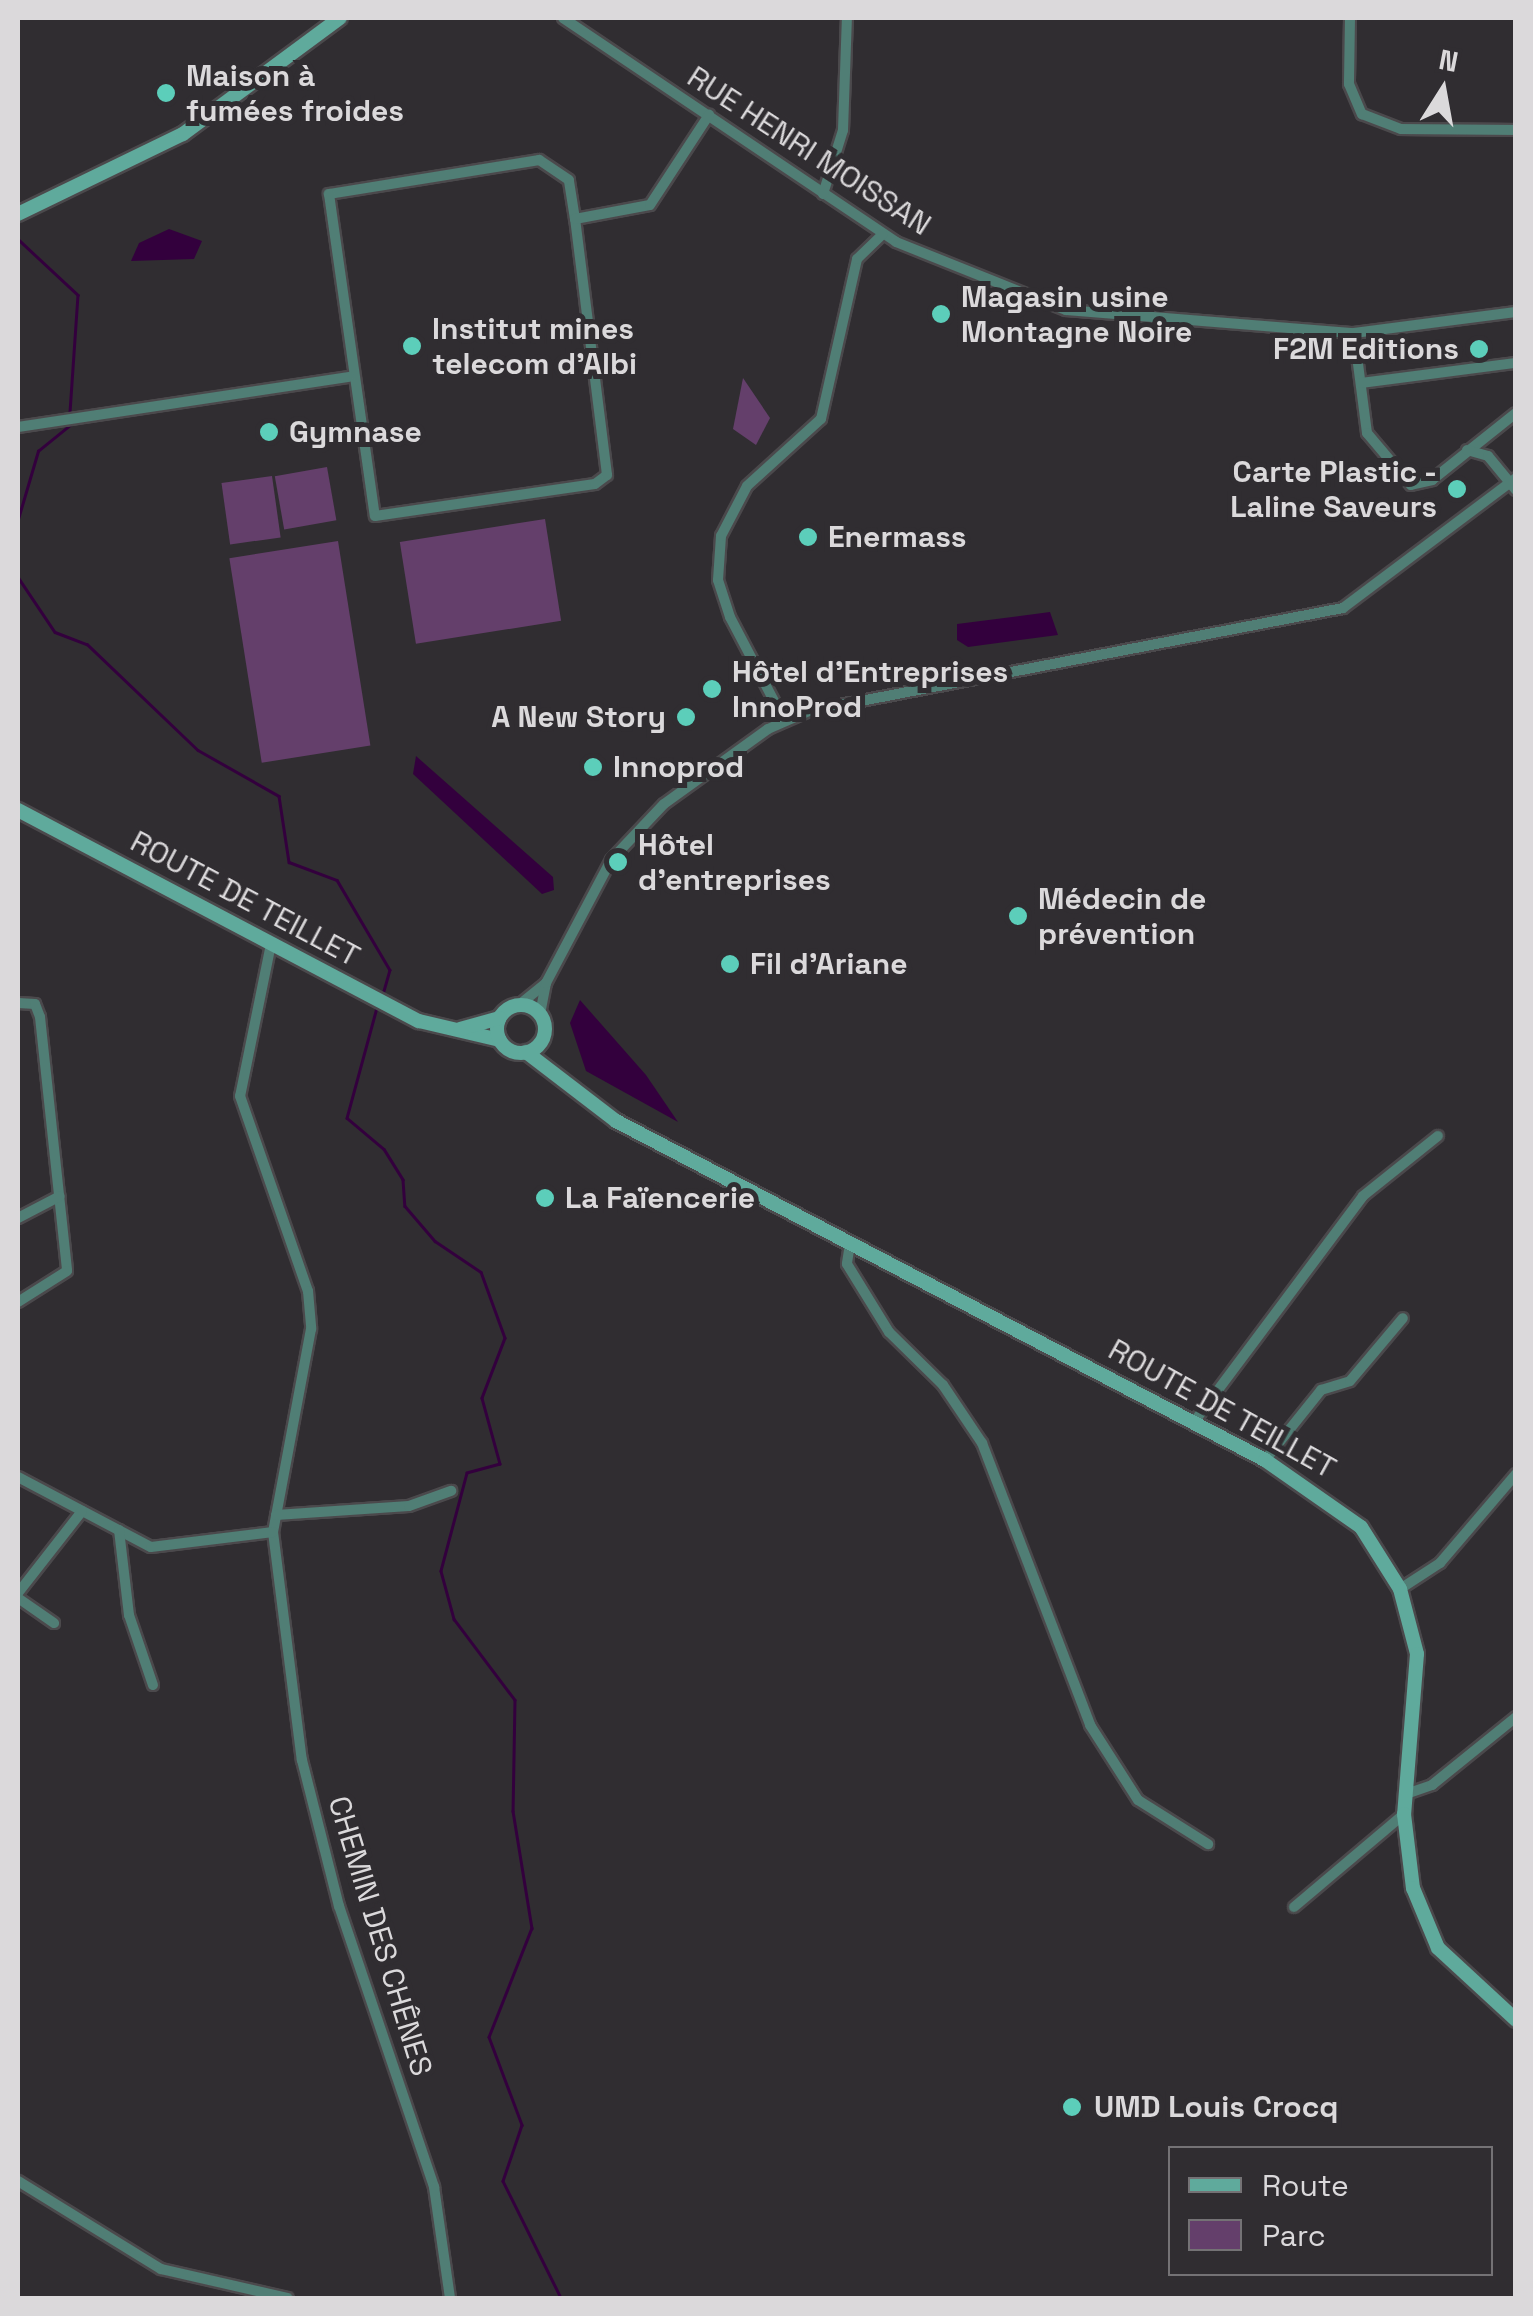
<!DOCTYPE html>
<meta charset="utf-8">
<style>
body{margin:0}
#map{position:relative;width:1533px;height:2316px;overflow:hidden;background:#302d31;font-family:"Space Grotesk",sans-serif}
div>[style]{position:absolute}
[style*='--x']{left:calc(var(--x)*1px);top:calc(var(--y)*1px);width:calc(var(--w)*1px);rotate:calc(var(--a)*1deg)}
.green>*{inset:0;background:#643f6b;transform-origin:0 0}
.water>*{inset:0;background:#33003d}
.stream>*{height:2.5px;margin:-1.25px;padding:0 1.25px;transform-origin:1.25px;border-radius:1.25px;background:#33003d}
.roads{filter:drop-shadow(2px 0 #4b494c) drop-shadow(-2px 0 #4b494c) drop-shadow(0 2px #4b494c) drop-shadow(0 -2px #4b494c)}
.street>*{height:10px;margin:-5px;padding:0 5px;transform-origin:5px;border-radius:5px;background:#507e75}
.secondary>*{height:14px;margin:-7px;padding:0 7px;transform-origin:7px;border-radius:7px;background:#5faa9c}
.secondary>.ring{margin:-7px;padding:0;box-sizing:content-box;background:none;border:14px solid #5faa9c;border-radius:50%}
.dots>*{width:28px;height:28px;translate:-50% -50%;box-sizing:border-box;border:5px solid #302d31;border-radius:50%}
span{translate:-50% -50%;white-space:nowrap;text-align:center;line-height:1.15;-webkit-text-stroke:10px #302d31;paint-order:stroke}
.poi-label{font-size:30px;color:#dbd9db;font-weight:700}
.left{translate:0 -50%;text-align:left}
.right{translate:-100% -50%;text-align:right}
.street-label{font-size:30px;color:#dbd9db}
.frame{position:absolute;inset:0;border:20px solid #dbd9db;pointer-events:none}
.legend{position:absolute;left:1168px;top:2146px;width:325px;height:130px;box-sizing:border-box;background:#302d31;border:2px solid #747275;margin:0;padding:12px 18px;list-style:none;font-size:30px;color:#dbd9db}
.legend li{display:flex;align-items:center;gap:20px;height:50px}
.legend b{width:50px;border:2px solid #747275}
.north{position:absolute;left:1393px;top:40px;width:100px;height:100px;-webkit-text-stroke:8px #302d31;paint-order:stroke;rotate:11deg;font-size:28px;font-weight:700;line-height:40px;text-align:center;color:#dbd9db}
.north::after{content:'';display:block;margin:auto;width:35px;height:45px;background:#dbd9db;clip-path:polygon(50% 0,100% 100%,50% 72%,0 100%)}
</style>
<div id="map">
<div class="green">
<i style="clip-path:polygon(743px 378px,770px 418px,756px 445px,733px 429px)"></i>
<i style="left:327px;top:467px;width:54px;height:53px;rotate:80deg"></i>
<i style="left:272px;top:476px;width:62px;height:51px;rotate:82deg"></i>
<i style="left:545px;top:519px;width:103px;height:147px;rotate:81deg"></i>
<i style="left:338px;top:541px;width:207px;height:110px;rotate:81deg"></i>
</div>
<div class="water">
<i style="clip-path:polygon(169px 229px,202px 241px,194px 259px,131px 261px,139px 243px)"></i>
<i style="clip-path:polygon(1050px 612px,1058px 635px,968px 647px,957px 640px,957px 624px)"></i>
<i style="clip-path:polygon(416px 756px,553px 877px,554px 890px,542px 894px,413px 774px)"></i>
<i style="clip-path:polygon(580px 1000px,646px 1075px,678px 1122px,586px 1071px,570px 1023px)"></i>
</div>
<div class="stream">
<i style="--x:18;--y:239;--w:82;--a:43"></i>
<i style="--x:78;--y:295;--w:118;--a:93.9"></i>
<i style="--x:18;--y:519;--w:71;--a:-73.6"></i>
<i style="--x:38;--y:451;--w:40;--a:-39"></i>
<i style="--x:18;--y:577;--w:66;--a:56.1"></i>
<i style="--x:55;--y:632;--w:34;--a:21"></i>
<i style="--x:87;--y:644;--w:153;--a:43.7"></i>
<i style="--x:198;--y:750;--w:93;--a:29.6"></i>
<i style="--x:279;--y:796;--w:67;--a:81.4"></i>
<i style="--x:289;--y:862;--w:51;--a:20.6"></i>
<i style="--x:337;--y:880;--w:104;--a:59.5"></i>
<i style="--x:390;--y:970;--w:22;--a:106"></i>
<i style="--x:378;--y:1004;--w:118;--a:105.2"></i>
<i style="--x:347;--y:1118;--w:48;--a:40"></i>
<i style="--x:384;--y:1149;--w:36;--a:58"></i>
<i style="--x:403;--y:1180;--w:26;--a:86"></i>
<i style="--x:405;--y:1206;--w:46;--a:49.4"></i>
<i style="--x:435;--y:1241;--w:55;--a:34"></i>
<i style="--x:481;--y:1272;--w:70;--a:70"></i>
<i style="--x:505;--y:1338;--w:64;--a:111"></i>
<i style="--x:482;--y:1398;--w:68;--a:74.7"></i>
<i style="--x:500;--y:1464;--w:34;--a:165"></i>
<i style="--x:467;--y:1473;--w:101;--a:104.9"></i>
<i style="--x:441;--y:1571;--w:50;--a:74.8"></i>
<i style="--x:454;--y:1619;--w:101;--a:53"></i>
<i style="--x:515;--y:1700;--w:111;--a:91"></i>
<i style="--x:513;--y:1811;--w:119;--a:80.8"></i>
<i style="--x:532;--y:1928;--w:117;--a:111.5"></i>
<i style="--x:489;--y:2037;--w:94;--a:69.4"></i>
<i style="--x:522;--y:2125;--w:59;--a:108.7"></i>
<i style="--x:503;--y:2181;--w:131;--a:63.6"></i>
</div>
<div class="roads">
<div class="street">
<i style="--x:563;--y:18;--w:401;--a:33.9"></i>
<i style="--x:896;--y:242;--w:183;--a:21.8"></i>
<i style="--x:1066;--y:310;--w:289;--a:4.6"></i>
<i style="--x:1354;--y:333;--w:163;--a:-7.4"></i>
<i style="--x:1350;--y:18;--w:66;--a:90.9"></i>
<i style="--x:1349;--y:84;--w:33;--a:67"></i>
<i style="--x:1362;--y:114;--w:42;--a:21"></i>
<i style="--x:1401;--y:129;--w:115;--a:0.5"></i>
<i style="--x:823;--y:194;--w:67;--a:-72.6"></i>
<i style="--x:843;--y:130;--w:112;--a:-88"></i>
<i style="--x:575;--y:219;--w:39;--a:-99"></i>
<i style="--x:569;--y:180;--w:36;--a:-146"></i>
<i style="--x:539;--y:160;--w:213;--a:170.8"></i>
<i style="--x:329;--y:194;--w:325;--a:81.9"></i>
<i style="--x:375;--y:516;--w:222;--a:-8.3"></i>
<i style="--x:595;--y:484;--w:15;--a:-37"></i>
<i style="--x:607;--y:475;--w:258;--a:-97.1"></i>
<i style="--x:575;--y:219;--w:76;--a:-10.6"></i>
<i style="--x:650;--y:205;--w:108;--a:-56.8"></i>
<i style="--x:1354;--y:333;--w:101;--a:82.6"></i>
<i style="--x:1367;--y:433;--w:68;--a:49.8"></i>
<i style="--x:1411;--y:485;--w:22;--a:-13"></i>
<i style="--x:1432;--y:480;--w:107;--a:-38.6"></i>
<i style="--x:1361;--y:383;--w:156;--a:-7.4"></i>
<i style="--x:18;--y:427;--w:335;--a:-8.6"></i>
<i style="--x:1467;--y:450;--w:22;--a:16"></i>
<i style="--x:1488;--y:456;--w:44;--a:50.5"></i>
<i style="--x:784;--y:720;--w:116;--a:-117.7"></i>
<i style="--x:730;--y:617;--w:39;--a:-108"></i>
<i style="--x:718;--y:580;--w:44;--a:-86.1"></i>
<i style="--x:721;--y:536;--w:56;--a:-62.5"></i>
<i style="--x:747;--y:486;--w:100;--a:-42.2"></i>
<i style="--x:821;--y:419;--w:164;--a:-77.3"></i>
<i style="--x:857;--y:259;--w:36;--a:-44"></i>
<i style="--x:271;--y:944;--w:155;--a:101.5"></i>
<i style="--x:240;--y:1096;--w:207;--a:70.8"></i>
<i style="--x:308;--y:1291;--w:38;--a:85"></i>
<i style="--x:311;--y:1329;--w:207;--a:100.6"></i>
<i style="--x:273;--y:1532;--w:230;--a:82.8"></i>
<i style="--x:302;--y:1760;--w:151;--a:75.8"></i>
<i style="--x:339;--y:1906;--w:297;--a:71.3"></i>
<i style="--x:434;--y:2187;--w:112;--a:81.8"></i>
<i style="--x:18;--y:1003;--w:17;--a:3"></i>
<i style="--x:35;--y:1004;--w:14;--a:69"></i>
<i style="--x:40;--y:1017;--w:255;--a:83.9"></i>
<i style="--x:67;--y:1271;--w:58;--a:147.7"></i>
<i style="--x:519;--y:1005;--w:35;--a:-39"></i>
<i style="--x:540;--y:1014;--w:32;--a:-79"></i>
<i style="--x:546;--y:983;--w:139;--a:-62.1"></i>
<i style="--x:611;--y:860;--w:77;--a:-46.6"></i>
<i style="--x:664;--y:804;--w:128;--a:-35.8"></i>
<i style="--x:768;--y:729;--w:45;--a:-23.7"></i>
<i style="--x:809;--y:711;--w:544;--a:-10.92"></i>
<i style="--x:1343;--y:608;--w:216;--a:-36.9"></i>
<i style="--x:18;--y:1218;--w:47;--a:-27.6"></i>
<i style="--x:850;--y:1244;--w:20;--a:99"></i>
<i style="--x:847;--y:1264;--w:80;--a:58.3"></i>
<i style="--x:889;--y:1332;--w:76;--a:44.5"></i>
<i style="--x:943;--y:1385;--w:70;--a:56.1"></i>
<i style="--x:982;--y:1443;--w:302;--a:69"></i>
<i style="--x:1090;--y:1725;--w:89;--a:57.4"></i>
<i style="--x:1138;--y:1800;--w:83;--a:32.2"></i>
<i style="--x:1194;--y:1422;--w:282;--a:-53.2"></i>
<i style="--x:1363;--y:1196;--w:96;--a:-38.7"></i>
<i style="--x:1265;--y:1460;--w:90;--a:-51.3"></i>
<i style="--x:1321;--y:1390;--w:30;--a:-17"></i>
<i style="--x:1350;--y:1381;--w:82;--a:-49.9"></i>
<i style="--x:18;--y:1477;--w:150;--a:27.8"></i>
<i style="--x:151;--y:1547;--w:123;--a:-7"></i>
<i style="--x:276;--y:1515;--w:133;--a:-3.9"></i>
<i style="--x:409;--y:1506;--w:45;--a:-19.7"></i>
<i style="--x:119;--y:1530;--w:86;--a:83.3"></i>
<i style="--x:129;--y:1615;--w:74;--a:71.1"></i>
<i style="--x:1400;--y:1589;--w:48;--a:-33"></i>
<i style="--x:1440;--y:1563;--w:117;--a:-49.5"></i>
<i style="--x:18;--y:1593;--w:104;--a:-52"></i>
<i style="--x:18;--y:1598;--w:44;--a:34.8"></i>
<i style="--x:1406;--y:1794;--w:28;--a:-19"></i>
<i style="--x:1432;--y:1785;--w:108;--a:-39"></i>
<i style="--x:1294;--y:1907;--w:144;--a:-40.2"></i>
<i style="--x:18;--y:2181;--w:168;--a:31.6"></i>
<i style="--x:161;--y:2269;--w:130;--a:12.9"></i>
</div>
<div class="secondary">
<i style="--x:18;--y:214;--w:183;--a:-25.9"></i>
<i style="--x:183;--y:134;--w:195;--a:-36.5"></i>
<i style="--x:18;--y:810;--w:453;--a:27.8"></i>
<i style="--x:419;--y:1021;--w:83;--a:13.2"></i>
<i class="ring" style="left:497px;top:1005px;width:34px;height:34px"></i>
<i style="--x:460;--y:1029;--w:41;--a:-15.4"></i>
<i style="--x:526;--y:1052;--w:113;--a:37.5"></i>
<i style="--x:616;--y:1121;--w:732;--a:27.58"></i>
<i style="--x:1265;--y:1460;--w:117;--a:34.9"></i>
<i style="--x:1361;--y:1527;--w:73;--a:57.8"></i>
<i style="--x:1400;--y:1589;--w:67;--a:75.3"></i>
<i style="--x:1417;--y:1654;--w:161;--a:94.6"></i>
<i style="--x:1404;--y:1814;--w:75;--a:83.1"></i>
<i style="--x:1413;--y:1888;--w:65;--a:67.4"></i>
<i style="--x:1438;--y:1948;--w:106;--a:42.7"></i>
</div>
</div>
<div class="dots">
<i style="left:166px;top:93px;background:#5cceba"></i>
<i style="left:941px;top:314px;background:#5cceba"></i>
<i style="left:412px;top:346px;background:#5cceba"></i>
<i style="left:1479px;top:349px;background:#5cceba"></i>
<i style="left:269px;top:432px;background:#5cceba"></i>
<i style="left:1457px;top:489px;background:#5cceba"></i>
<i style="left:808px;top:537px;background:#5cceba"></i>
<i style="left:712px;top:689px;background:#5cceba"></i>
<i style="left:686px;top:717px;background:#5cceba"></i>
<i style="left:593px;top:767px;background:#5cceba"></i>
<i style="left:618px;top:862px;background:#5cceba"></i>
<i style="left:1018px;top:916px;background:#5cceba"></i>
<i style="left:730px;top:964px;background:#5cceba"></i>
<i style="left:545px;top:1198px;background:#5cceba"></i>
<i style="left:1072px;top:2107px;background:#5cceba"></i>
</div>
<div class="poi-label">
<span class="left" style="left:186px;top:93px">Maison à<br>fumées froides</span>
<span class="left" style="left:961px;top:314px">Magasin usine<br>Montagne Noire</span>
<span class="left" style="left:432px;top:346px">Institut mines<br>telecom d'Albi</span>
<span class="right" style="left:1459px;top:349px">F2M Editions</span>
<span class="left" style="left:289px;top:432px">Gymnase</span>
<span class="right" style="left:1437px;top:489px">Carte Plastic -<br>Laline Saveurs</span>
<span class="left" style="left:828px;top:537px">Enermass</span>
<span class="left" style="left:732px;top:689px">Hôtel d'Entreprises<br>InnoProd</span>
<span class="right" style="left:666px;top:717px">A New Story</span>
<span class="left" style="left:613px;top:767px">Innoprod</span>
<span class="left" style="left:638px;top:862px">Hôtel<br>d'entreprises</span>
<span class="left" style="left:1038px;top:916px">Médecin de<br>prévention</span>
<span class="left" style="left:750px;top:964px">Fil d'Ariane</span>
<span class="left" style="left:565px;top:1198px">La Faïencerie</span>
<span class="left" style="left:1094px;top:2107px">UMD Louis Crocq</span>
</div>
<div class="street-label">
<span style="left:809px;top:151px;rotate:33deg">RUE HENRI MOISSAN</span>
<span style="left:245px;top:899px;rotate:28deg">ROUTE DE TEILLET</span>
<span style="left:1222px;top:1409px;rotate:29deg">ROUTE DE TEILLET</span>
<span style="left:380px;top:1936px;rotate:73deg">CHEMIN DES CHÊNES</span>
</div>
<div class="frame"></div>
<ul class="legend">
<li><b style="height:12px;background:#5faa9c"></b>Route</li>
<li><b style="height:28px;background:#643f6b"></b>Parc</li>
</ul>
<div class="north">N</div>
</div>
